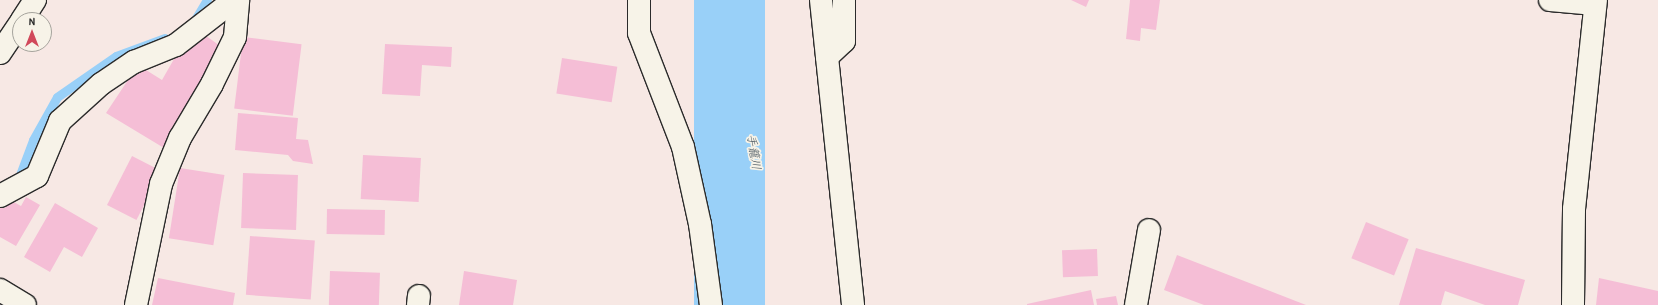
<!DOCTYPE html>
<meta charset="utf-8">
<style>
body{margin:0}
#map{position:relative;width:1658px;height:305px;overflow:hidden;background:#f7e8e4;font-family:"Patrick Hand","Klee One",sans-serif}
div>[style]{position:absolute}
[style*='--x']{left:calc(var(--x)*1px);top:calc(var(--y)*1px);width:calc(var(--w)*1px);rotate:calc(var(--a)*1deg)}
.water>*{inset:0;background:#99d0f8;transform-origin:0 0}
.stream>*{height:9px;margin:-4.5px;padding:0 4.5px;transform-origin:4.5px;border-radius:4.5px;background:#99d0f8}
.building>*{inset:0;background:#f5bed6;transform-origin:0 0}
.roads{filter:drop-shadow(1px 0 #2b2b2b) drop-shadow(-1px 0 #2b2b2b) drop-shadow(0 1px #2b2b2b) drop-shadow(0 -1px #2b2b2b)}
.minor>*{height:22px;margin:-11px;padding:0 11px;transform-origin:11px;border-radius:11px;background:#f7f3e8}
.tertiary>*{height:22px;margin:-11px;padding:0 11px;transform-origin:11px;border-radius:11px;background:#f7f3e8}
span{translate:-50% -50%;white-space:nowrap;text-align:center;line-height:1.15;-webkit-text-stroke:3.5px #f7f3e8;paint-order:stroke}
.water-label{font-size:12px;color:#46545e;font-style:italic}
.north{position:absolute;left:12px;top:12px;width:40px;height:40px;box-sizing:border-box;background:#f7f3e8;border:1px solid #a5a39c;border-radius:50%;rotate:0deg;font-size:11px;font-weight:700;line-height:16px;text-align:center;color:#2b2b2b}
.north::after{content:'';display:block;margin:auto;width:14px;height:18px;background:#d1495b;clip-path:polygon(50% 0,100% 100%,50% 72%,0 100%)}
</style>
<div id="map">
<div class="water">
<i style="left:694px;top:0;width:71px;height:310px"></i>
</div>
<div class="stream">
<i style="--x:193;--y:23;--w:27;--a:-59"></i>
<i style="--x:18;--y:180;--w:43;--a:-69.4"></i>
<i style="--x:33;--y:140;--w:49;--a:-60.8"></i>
<i style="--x:57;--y:97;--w:72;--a:-34.8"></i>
<i style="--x:116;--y:56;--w:52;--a:-20.2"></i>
</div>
<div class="building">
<i style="clip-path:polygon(1071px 0,1089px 0,1086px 7px)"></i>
<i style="clip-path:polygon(1130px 0,1160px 0,1156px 30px,1141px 28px,1140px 41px,1126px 39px)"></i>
<i style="clip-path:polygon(202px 33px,223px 48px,164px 148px,106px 113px,138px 65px,162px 80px,182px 45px)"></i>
<i style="left:243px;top:37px;width:59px;height:72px;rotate:7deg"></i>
<i style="clip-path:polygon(385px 44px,452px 47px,451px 67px,422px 65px,420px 96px,382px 94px)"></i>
<i style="left:562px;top:58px;width:56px;height:36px;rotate:9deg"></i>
<i style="clip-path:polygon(238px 113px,298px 118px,296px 139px,308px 140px,313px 164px,293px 161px,288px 155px,235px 150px)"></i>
<i style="left:363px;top:155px;width:58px;height:44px;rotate:3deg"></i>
<i style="left:132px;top:156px;width:33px;height:55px;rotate:27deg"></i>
<i style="left:180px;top:168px;width:45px;height:71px;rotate:9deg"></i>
<i style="left:243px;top:173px;width:55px;height:55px;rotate:2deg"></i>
<i style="clip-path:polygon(26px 197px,40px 205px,16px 246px,0 237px,0 205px,5px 208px,10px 200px,21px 206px)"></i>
<i style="clip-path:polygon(55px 203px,98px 228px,82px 257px,64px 247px,50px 272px,24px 257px)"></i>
<i style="left:327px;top:209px;width:58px;height:25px;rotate:1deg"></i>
<i style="left:1366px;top:222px;width:46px;height:39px;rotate:22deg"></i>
<i style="left:250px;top:236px;width:65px;height:59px;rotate:4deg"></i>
<i style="clip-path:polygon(1416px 248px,1525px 280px,1518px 305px,1485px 305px,1445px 291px,1441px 305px,1399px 305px)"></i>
<i style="left:1097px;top:249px;width:27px;height:35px;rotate:88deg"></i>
<i style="clip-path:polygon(1177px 255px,1306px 305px,1204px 305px,1164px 290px)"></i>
<i style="left:330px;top:271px;width:50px;height:34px;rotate:2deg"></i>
<i style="clip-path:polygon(464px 271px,517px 280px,513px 305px,459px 305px)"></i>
<i style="clip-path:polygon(158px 278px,235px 293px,233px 305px,152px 305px)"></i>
<i style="clip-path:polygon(1599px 278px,1658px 291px,1658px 305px,1596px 305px)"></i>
<i style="clip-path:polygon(1091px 290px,1094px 305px,1027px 305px,1027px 304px)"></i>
<i style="clip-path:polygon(1116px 296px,1118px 305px,1097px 305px,1096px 299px)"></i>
</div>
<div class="roads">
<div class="minor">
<i style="--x:639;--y:0;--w:33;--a:90"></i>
<i style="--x:639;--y:33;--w:122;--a:68.9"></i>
<i style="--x:683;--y:147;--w:79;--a:77.6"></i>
<i style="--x:700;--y:224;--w:82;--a:82.3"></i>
<i style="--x:821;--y:0;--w:307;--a:84"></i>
<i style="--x:1550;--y:0;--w:45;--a:5.1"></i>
<i style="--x:22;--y:20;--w:24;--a:-57"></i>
<i style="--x:0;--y:53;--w:36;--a:-56"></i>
<i style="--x:827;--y:57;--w:23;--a:-43"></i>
<i style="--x:844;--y:41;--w:41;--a:-90"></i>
<i style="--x:0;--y:196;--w:42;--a:-28.4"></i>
<i style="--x:37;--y:176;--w:60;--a:-67.3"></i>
<i style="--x:60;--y:121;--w:55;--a:-42.1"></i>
<i style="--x:101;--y:84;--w:40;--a:-34"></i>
<i style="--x:134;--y:62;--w:45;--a:-22"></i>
<i style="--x:176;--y:45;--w:73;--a:-37.8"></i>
<i style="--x:136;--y:305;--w:124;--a:-78.3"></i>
<i style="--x:161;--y:184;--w:50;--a:-67.6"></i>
<i style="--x:180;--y:138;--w:63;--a:-59.3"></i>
<i style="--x:212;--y:84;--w:52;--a:-63.9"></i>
<i style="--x:235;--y:37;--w:37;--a:-85"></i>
<i style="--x:418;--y:305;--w:9;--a:-84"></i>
<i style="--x:1136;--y:305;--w:76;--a:-80.2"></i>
<i style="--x:1573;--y:305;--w:96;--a:-89.4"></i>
<i style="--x:1574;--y:209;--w:210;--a:-84"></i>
</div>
<div class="tertiary">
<i style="--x:0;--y:290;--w:29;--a:31"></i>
</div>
</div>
<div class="water-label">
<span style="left:754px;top:152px;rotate:81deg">手籠川</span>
</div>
<div class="north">N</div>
</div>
